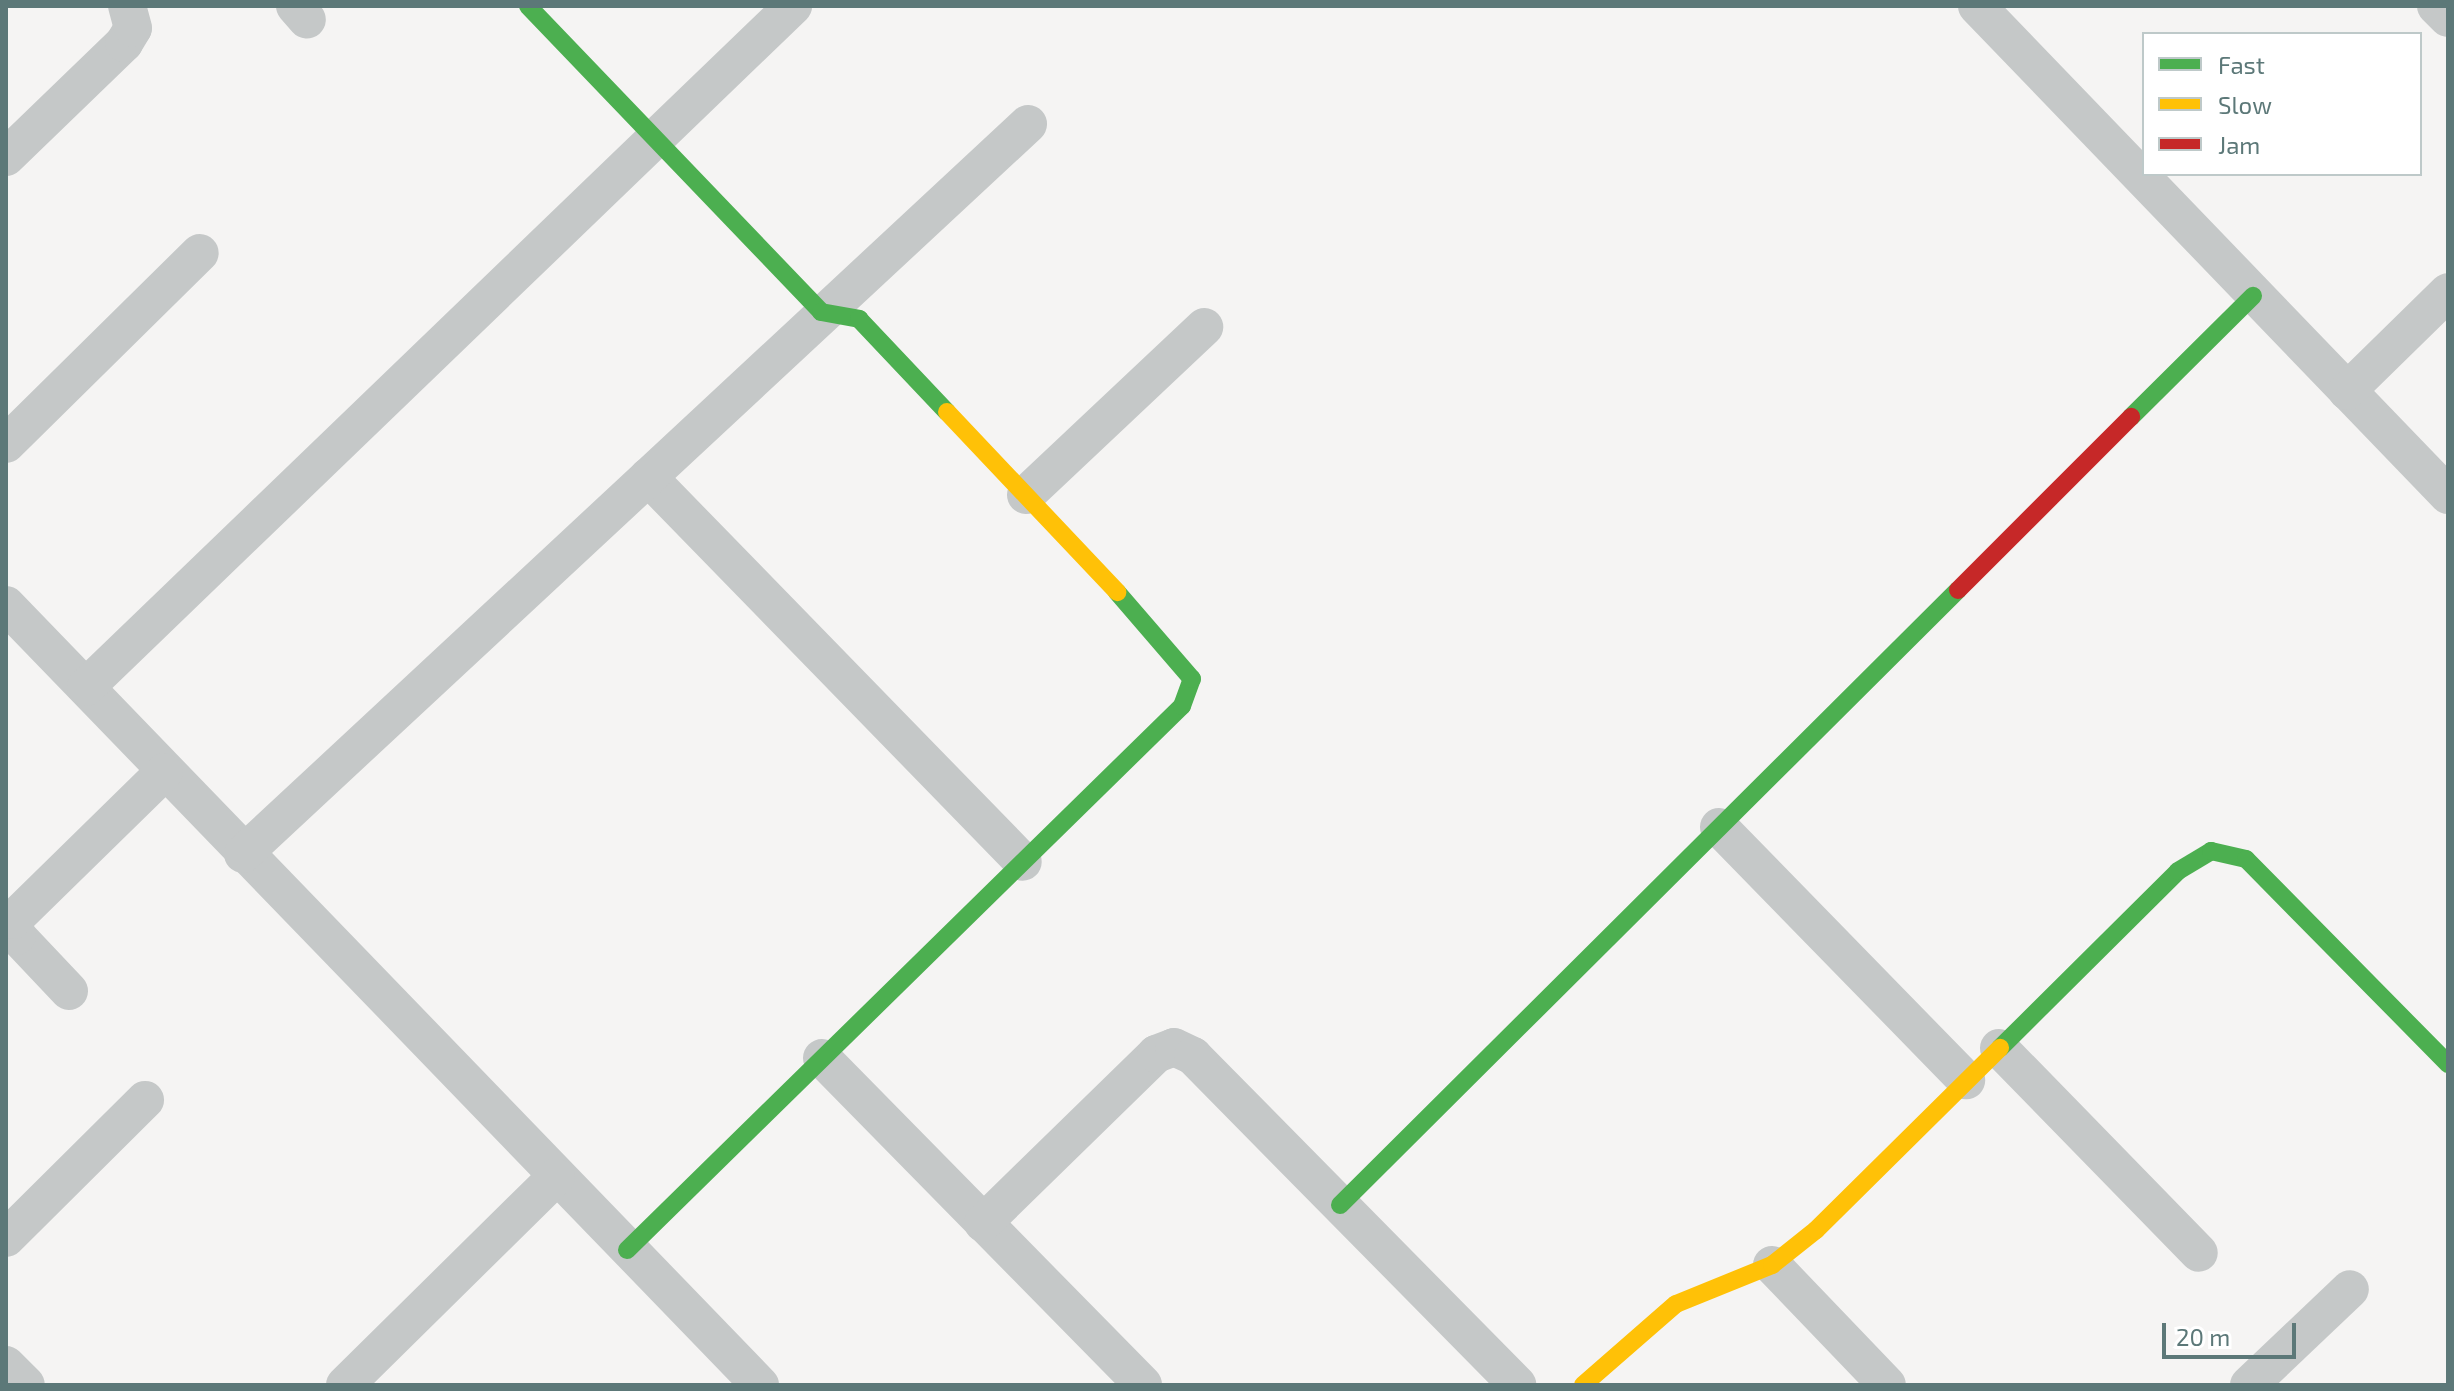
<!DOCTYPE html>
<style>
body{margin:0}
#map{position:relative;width:2454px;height:1391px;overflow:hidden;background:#f5f4f3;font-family:"Exo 2",sans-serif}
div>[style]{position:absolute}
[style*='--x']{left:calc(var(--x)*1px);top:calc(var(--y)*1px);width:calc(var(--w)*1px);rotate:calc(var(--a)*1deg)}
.street>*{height:38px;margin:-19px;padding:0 19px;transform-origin:19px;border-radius:19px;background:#c5c8c8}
.fast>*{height:18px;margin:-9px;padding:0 9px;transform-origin:9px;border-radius:9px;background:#4caf50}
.slow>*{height:18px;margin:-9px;padding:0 9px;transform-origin:9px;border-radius:9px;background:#ffc107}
.jam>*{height:18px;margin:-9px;padding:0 9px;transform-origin:9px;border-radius:9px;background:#c62828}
span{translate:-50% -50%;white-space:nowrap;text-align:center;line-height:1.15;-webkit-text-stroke:8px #fff;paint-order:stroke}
.frame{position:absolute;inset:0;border:8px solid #5c7878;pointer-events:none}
.legend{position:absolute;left:2142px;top:32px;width:280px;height:144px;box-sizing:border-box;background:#fff;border:2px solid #bec9c9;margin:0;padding:10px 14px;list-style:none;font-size:24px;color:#5c7878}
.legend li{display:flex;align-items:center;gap:16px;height:40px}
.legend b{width:40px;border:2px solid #bec9c9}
.scale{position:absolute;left:2162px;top:1323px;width:134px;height:36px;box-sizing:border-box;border:4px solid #5c7878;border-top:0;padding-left:10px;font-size:24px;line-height:28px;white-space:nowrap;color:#5c7878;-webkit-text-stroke:6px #fff;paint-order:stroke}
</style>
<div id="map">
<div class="street">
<i style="--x:295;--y:6;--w:18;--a:49"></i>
<i style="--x:1977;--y:6;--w:679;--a:46.07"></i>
<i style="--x:2436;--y:6;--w:17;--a:45"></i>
<i style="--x:6;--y:157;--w:164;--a:-44"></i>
<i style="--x:124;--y:43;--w:17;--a:-59"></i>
<i style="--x:133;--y:28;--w:23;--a:-105"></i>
<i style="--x:2347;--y:391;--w:141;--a:-44.4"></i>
<i style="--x:6;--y:444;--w:272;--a:-44.6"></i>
<i style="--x:648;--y:477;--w:537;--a:45.75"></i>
<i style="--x:1026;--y:495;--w:245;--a:-43.3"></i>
<i style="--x:6;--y:605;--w:1085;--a:45.97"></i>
<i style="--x:86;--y:687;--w:982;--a:-43.93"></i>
<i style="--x:1719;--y:827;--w:354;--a:45.7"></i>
<i style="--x:243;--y:854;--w:1072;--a:-42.92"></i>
<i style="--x:69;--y:991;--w:76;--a:-133.4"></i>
<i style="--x:17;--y:936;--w:16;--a:-104"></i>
<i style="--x:13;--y:920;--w:211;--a:-44.4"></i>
<i style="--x:1999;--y:1048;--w:286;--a:45.7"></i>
<i style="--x:822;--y:1058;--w:458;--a:45.5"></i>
<i style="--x:983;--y:1223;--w:242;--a:-44.3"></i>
<i style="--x:1156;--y:1054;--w:19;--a:-21"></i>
<i style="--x:1174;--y:1047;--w:21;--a:25"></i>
<i style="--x:1193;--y:1056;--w:462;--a:45.4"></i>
<i style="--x:6;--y:1238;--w:196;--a:-44.8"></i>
<i style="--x:1772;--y:1265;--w:166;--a:46.2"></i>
<i style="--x:6;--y:1365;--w:28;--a:45"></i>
<i style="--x:345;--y:1385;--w:296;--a:-44.6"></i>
<i style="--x:2249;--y:1385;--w:139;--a:-43.5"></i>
</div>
<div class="fast">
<i style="--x:528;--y:6;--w:424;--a:46.2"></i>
<i style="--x:821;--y:312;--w:39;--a:10"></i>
<i style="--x:859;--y:319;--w:128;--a:46.6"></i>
<i style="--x:2131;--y:417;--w:172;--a:-44.8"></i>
<i style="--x:2000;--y:1048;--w:251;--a:-44.8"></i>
<i style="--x:2178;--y:871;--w:39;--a:-31"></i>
<i style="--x:2211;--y:851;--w:36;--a:13"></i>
<i style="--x:2246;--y:859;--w:288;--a:45.4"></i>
<i style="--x:1340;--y:1205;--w:872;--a:-44.86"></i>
<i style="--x:627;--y:1250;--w:777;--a:-44.43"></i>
<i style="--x:1182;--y:706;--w:29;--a:-70"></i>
<i style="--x:1192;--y:679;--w:115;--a:-130.8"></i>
</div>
<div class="slow">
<i style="--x:947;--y:412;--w:248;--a:46.6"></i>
<i style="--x:1583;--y:1385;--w:123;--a:-41.1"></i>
<i style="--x:1676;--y:1304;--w:104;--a:-22.1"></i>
<i style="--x:1772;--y:1265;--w:56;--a:-38.5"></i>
<i style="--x:1816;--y:1230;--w:259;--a:-44.7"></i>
</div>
<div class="jam">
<i style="--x:1958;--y:590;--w:245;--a:-45"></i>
</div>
<div class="frame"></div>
<ul class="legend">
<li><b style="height:10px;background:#4caf50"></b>Fast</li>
<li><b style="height:10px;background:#ffc107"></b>Slow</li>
<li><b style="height:10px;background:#c62828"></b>Jam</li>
</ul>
<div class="scale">20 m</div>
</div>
